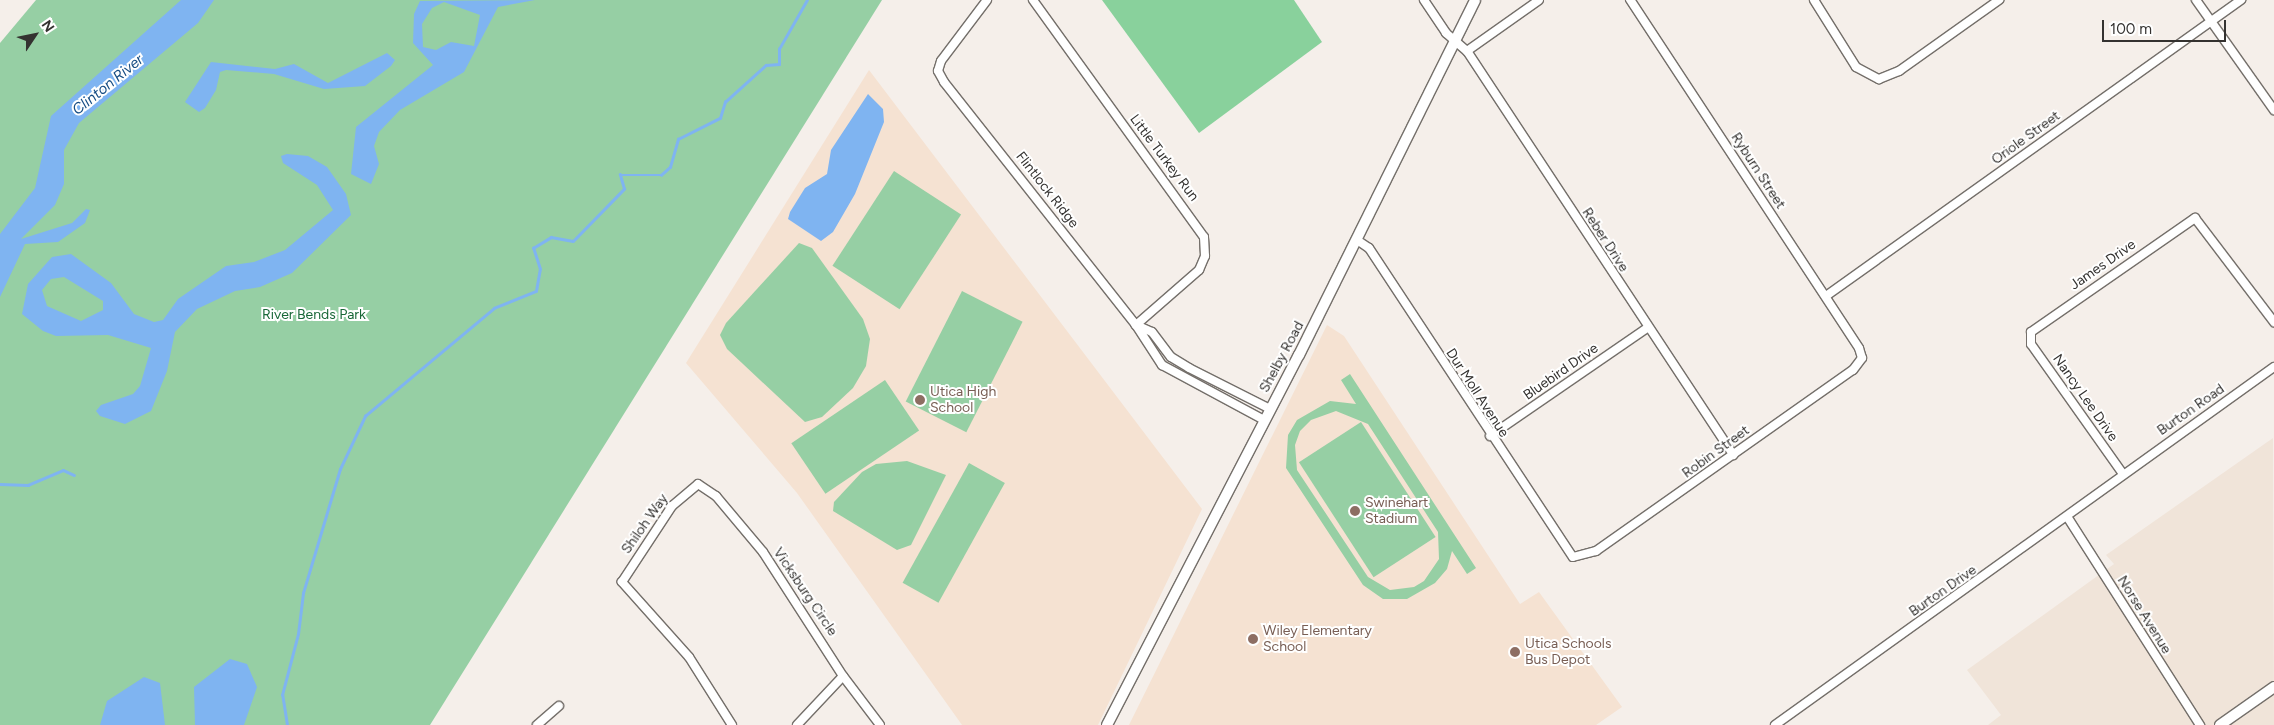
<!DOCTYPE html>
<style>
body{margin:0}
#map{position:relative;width:2274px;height:725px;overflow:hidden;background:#f5efea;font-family:Figtree,sans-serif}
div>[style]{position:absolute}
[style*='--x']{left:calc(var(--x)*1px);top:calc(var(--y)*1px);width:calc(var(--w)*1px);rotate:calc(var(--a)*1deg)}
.built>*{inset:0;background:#f0e4d9}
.education>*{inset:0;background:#f5e2d2}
.green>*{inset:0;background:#96cfa4;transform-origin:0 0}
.forest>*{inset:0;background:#89d19c}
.water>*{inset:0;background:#7fb4f1}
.stream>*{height:2.5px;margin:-1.25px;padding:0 1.25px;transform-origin:1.25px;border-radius:1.25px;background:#7fb4f1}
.roads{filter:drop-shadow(1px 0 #746f6a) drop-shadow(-1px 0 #746f6a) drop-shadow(0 1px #746f6a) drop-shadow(0 -1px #746f6a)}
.street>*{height:8px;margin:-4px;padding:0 4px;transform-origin:4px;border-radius:4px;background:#fff}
.secondary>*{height:10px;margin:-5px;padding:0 5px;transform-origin:5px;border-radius:5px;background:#fff}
.dots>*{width:14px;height:14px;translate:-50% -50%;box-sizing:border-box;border:2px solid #fff;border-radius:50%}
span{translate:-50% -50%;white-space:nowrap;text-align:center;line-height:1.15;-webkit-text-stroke:4px #fff;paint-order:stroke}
.street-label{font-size:14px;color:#343230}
.park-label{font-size:14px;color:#196838}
.education-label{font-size:14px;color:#785e54}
.left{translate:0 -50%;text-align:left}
.water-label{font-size:15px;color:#154c83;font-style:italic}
.north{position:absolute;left:10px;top:10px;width:50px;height:50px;-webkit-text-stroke:4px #fff;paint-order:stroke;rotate:56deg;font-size:14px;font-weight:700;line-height:20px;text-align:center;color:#343230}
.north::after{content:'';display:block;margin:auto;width:18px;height:22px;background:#343230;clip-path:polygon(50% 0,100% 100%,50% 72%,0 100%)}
.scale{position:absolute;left:2102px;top:20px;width:124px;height:22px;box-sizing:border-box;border:2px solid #343230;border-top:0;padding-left:6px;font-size:15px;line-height:18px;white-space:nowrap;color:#343230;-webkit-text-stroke:4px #fff;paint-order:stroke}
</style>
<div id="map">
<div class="built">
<i style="clip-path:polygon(2273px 438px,2274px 725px,1988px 725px,2001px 715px,1967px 670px,2114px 564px,2106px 555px)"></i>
</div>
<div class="education">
<i style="clip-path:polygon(869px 70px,1202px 509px,1098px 725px,962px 725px,797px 493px,686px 363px)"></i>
<i style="clip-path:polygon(1327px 325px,1344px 336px,1520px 604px,1539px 592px,1622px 707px,1596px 725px,1129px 725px)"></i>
</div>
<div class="green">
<i style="clip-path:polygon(36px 0,882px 0,430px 725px,0 725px,0 43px)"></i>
<i style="left:894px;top:171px;width:80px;height:113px;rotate:33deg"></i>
<i style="clip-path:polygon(799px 243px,812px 248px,863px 319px,870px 339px,866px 366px,853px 388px,822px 417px,805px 422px,727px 349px,720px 335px,726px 323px)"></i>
<i style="left:962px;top:291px;width:68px;height:124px;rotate:27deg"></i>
<i style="clip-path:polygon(evenodd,1350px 374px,1476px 568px,1467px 574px,1452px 551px,1447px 569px,1435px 583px,1407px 599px,1383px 599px,1363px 585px,1286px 468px,1288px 435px,1297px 420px,1330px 401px,1356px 404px,1341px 380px,1350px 374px,1336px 411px,1368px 424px,1438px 532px,1439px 559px,1424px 581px,1414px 587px,1390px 590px,1368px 577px,1297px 470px,1295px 445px,1300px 431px,1311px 420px,1336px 411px)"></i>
<i style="left:885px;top:380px;width:61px;height:113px;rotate:56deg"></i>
<i style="left:1361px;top:422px;width:137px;height:74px;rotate:57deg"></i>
<i style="clip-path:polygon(907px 461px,946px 475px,911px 545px,897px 550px,833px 511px,834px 502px,862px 472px,876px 464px)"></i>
<i style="left:969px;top:463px;width:41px;height:137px;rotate:29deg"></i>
</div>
<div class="forest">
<i style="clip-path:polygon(1102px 0,1294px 0,1322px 42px,1199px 133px)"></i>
</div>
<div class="water">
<i style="clip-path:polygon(181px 0,214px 0,198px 23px,79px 123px,64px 150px,64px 184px,55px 205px,21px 239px,72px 223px,86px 209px,90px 210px,85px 223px,58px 242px,25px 244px,0 297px,0 234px,35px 188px,51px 116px)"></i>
<i style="clip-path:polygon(evenodd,535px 0,498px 7px,464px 72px,400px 110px,379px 132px,374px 146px,379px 164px,371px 184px,351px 174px,356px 127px,433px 65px,413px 43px,414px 14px,420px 1px,535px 0,444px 2px,480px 15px,474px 46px,451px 42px,436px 50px,423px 47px,422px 24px,432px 8px,444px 2px)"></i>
<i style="clip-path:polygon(387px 53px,395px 60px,391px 66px,365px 86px,324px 89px,274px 74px,226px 70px,220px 72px,216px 90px,205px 108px,199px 112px,185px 102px,211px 62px,275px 69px,294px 64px,328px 83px)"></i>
<i style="clip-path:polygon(868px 94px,883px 109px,884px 122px,855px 194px,833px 232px,821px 241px,788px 219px,790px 212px,805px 188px,827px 174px,831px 150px)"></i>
<i style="clip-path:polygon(evenodd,287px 154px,308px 156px,327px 167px,346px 194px,351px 215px,292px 273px,260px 287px,235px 291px,197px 309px,175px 332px,167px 371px,151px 411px,125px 424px,100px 416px,96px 411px,101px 405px,133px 394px,140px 386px,151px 348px,108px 335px,56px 336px,43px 331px,22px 314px,28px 284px,52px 257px,71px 254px,111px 283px,134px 314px,154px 322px,163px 320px,178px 299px,226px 266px,254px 262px,285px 250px,333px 210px,317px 185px,283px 163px,281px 156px,287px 154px,64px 277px,103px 301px,103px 310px,81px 321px,47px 306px,42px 290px,51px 279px,64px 277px)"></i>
<i style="clip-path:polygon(230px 659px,247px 664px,257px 687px,244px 725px,195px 725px,194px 687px)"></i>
<i style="clip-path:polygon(144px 677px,160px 683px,165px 725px,100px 725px,107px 701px)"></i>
</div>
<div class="stream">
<i style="--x:0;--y:484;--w:28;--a:2"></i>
<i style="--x:28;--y:485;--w:38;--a:-23"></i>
<i style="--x:63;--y:470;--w:12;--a:24"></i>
<i style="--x:287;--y:725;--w:30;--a:-99"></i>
<i style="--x:282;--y:695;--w:63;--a:-75.3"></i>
<i style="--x:298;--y:634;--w:41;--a:-83"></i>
<i style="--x:303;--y:593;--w:129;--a:-73.4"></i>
<i style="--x:340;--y:469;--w:59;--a:-64.7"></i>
<i style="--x:365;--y:416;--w:168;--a:-39.9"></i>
<i style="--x:494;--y:308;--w:45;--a:-22"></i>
<i style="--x:536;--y:291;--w:22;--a:-80"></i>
<i style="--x:540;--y:269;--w:22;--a:-108"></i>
<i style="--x:533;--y:248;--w:21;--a:-31"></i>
<i style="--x:551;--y:237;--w:22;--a:10"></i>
<i style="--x:573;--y:241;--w:73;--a:-45.6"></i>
<i style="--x:624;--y:189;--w:15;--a:-106"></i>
<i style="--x:620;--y:175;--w:41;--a:0"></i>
<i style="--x:661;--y:175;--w:12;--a:-42"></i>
<i style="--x:670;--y:167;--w:29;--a:-74"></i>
<i style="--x:678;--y:139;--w:47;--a:-26.6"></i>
<i style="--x:720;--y:118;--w:17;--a:-73"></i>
<i style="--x:725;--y:102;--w:55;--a:-42.1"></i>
<i style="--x:766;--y:65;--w:13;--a:-4"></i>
<i style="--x:779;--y:64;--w:15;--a:-90"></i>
<i style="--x:779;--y:49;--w:56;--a:-60.3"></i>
</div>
<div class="roads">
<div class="street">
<i style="--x:987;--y:0;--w:76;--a:127"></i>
<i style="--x:941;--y:61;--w:10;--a:107"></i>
<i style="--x:938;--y:71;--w:13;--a:61"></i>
<i style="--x:944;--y:82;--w:310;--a:51.7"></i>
<i style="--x:1136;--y:325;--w:48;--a:57"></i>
<i style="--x:1162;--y:365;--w:116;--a:28.3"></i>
<i style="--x:1033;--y:0;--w:292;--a:54.2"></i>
<i style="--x:1204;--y:237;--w:19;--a:87"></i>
<i style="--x:1205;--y:256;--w:15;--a:113"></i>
<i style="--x:1199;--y:270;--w:84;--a:138.9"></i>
<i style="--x:1424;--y:0;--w:40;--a:56"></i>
<i style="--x:1446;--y:33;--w:28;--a:41"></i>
<i style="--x:1467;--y:51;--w:484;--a:56.6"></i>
<i style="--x:1814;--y:0;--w:79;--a:57.9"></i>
<i style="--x:1856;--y:67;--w:26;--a:28"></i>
<i style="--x:1879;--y:79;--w:22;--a:-22"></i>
<i style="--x:1899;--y:71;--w:123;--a:-35.4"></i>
<i style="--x:2196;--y:0;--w:135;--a:54.7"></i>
<i style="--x:1467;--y:51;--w:88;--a:-35.3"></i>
<i style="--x:1357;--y:240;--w:14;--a:34"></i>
<i style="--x:1369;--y:248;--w:370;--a:56.6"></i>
<i style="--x:1573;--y:557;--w:24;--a:-15"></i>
<i style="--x:1596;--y:551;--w:314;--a:-35.2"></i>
<i style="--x:1853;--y:370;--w:15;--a:-53"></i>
<i style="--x:1862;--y:358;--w:10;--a:-107"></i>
<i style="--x:1859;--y:348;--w:417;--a:-123.3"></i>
<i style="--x:1826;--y:296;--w:510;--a:-35.5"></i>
<i style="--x:1136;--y:325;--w:17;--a:24"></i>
<i style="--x:1152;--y:332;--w:31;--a:53"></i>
<i style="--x:1171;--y:357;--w:21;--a:31"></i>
<i style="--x:1189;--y:368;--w:91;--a:26.8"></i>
<i style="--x:1490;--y:436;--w:191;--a:-34.5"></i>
<i style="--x:2123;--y:474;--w:159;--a:-125.3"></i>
<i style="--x:2031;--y:344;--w:12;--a:-90"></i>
<i style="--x:2031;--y:332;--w:200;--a:-34.8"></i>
<i style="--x:2195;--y:218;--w:131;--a:52.8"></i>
<i style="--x:2068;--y:518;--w:246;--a:57.5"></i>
<i style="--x:537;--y:725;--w:29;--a:-41"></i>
<i style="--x:732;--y:725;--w:80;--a:-122.3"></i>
<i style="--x:689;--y:657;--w:101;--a:-131.8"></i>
<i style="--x:622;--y:582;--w:91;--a:-56.7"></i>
<i style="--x:672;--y:506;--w:34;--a:-40"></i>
<i style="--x:698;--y:484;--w:22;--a:34"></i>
<i style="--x:716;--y:496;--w:73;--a:50"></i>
<i style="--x:763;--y:552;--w:148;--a:57.2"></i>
<i style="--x:843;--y:676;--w:61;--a:52.9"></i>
<i style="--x:797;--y:725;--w:67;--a:-46.8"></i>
<i style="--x:1775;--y:725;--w:614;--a:-35.66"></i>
</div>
<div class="secondary">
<i style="--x:1107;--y:725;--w:417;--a:-62.6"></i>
<i style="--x:1299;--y:355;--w:396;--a:-63.6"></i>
<i style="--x:2220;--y:725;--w:66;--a:-35.1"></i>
</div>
</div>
<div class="dots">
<i style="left:920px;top:400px;background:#8d6e63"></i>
<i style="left:1355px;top:511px;background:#8d6e63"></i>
<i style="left:1253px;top:639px;background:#8d6e63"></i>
<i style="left:1515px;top:652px;background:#8d6e63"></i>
</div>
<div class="street-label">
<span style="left:2026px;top:138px;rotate:-36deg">Oriole Street</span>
<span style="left:1164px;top:158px;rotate:53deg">Little Turkey Run</span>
<span style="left:1758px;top:171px;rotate:57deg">Ryburn Street</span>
<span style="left:1047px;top:190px;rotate:52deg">Flintlock Ridge</span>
<span style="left:1605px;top:240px;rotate:57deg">Reber Drive</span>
<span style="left:2103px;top:265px;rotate:-35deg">James Drive</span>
<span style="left:1282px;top:357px;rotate:-62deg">Shelby Road</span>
<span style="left:1561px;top:372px;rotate:-35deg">Bluebird Drive</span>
<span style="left:1477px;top:393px;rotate:57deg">Dur Moll Avenue</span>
<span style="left:2085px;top:398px;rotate:55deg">Nancy Lee Drive</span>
<span style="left:2191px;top:410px;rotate:-35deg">Burton Road</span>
<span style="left:1716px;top:452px;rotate:-36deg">Robin Street</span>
<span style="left:645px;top:524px;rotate:-55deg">Shiloh Way</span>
<span style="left:1943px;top:591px;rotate:-35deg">Burton Drive</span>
<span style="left:805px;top:592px;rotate:56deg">Vicksburg Circle</span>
<span style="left:2144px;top:615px;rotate:58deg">Norse Avenue</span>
</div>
<div class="park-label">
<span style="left:314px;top:315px">River Bends Park</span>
</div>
<div class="education-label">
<span class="left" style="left:930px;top:400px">Utica High<br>School</span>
<span class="left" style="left:1365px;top:511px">Swinehart<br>Stadium</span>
<span class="left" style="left:1263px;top:639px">Wiley Elementary<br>School</span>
<span class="left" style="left:1525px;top:652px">Utica Schools<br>Bus Depot</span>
</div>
<div class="water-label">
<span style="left:108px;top:85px;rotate:-39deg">Clinton River</span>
</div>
<div class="north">N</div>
<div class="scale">100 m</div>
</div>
